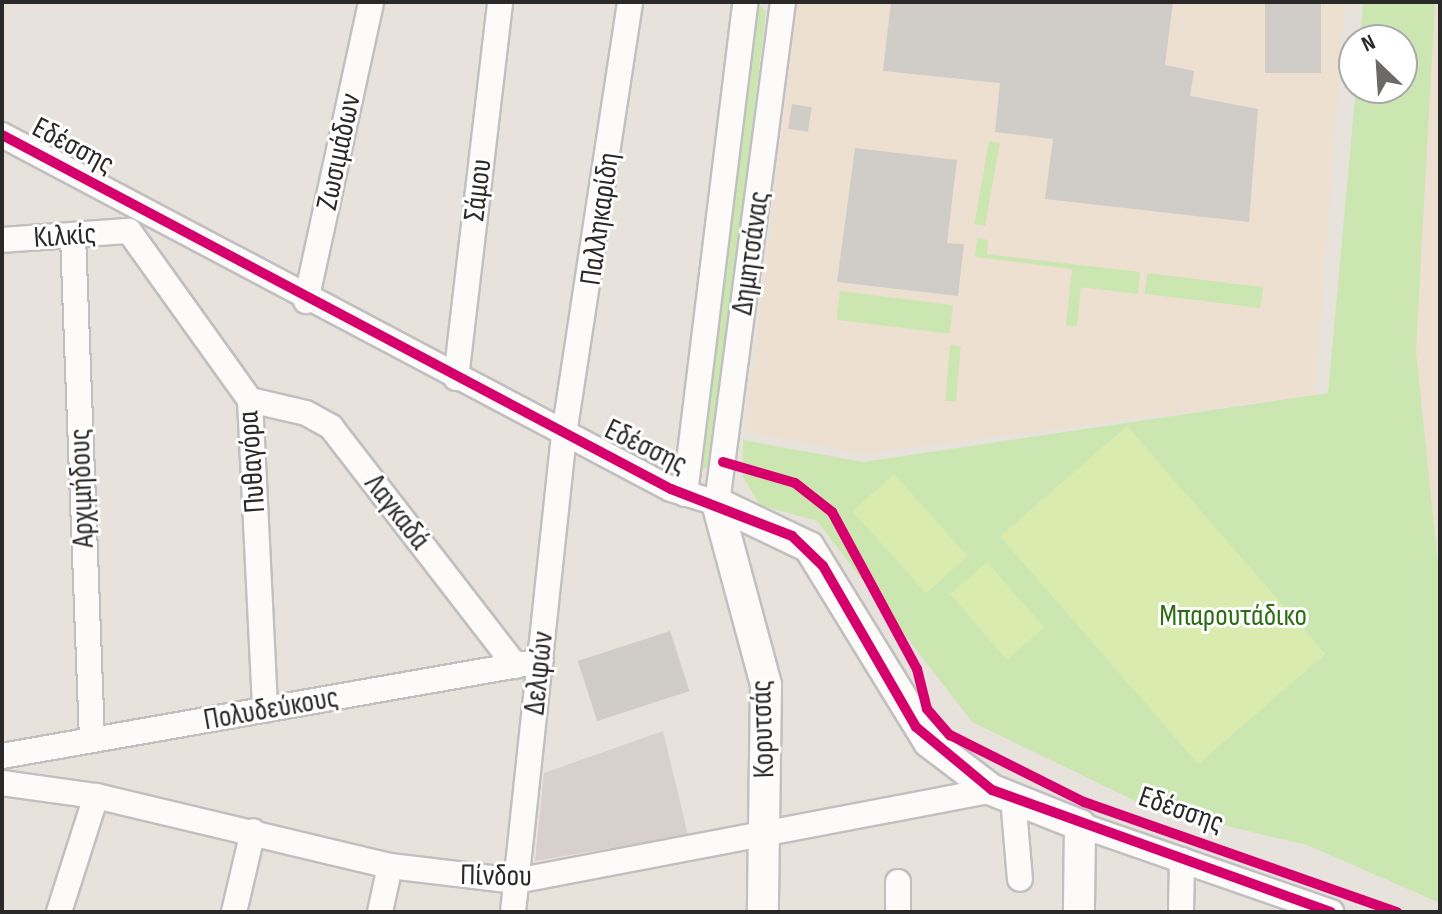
<!DOCTYPE html>
<meta charset="utf-8">
<style>
body{margin:0}
#map{position:relative;width:1442px;height:914px;overflow:hidden;background:#e8e2dd;font-family:"Sofia Sans Condensed",sans-serif}
div>[style]{position:absolute}
[style*='--x']{left:calc(var(--x)*1px);top:calc(var(--y)*1px);width:calc(var(--w)*1px);rotate:calc(var(--a)*1deg)}
.education>*{inset:0;background:#ede0d0}
.green>*{inset:0;background:#cce6b2;transform-origin:0 0}
.pitch>*{inset:0;background:#daebaf;transform-origin:0 0}
.plaza>*{inset:0;background:#d7d0cc}
.building>*{inset:0;background:#d0ccc8;transform-origin:0 0}
.roads{filter:drop-shadow(2px 0 #c1bfc0) drop-shadow(-2px 0 #c1bfc0) drop-shadow(0 2px #c1bfc0) drop-shadow(0 -2px #c1bfc0)}
.minor>*{height:24px;margin:-12px;padding:0 12px;transform-origin:12px;border-radius:12px;background:#fcfbfa}
.tertiary>*{height:30px;margin:-15px;padding:0 15px;transform-origin:15px;border-radius:15px;background:#fcfbfa}
.cycleway>*{height:10px;margin:-5px;padding:0 5px;transform-origin:5px;border-radius:5px;background:#d6006c}
span{translate:-50% -50%;white-space:nowrap;text-align:center;line-height:1.15;-webkit-text-stroke:6px #fff;paint-order:stroke}
.street-label{font-size:30px;color:#292929}
.park-label{font-size:30px;color:#2d6d12}
.frame{position:absolute;inset:0;border:4px solid #292929;pointer-events:none}
.north{position:absolute;left:1338px;top:24px;width:80px;height:80px;box-sizing:border-box;background:#fff;border:2px solid #a9a9a9;border-radius:50%;rotate:335deg;font-size:22px;font-weight:700;line-height:32px;text-align:center;color:#292929}
.north::after{content:'';display:block;margin:auto;width:28px;height:36px;background:#6c6a68;clip-path:polygon(50% 0,100% 100%,50% 72%,0 100%)}
</style>
<div id="map">
<div class="education">
<i style="clip-path:polygon(798px 2px,1345px 2px,1315px 395px,863px 454px,746px 431px)"></i>
<i style="clip-path:polygon(1435px 2px,1440px 2px,1437px 584px,1416px 351px)"></i>
</div>
<div class="green">
<i style="clip-path:polygon(1363px 2px,1435px 2px,1416px 351px,1440px 584px,1440px 903px,1307px 845px,1150px 808px,972px 722px,817px 521px,760px 505px,743px 477px,743px 440px,863px 462px,1328px 393px,1356px 88px,1402px 88px,1402px 40px,1360px 40px)"></i>
<i style="clip-path:polygon(759px 4px,766px 12px,711px 463px,697px 476px)"></i>
<i style="left:989px;top:141px;width:11px;height:84px;rotate:10deg"></i>
<i style="clip-path:polygon(977px 238px,988px 240px,987px 254px,1140px 272px,1138px 294px,1081px 287px,1077px 326px,1066px 325px,1072px 269px,975px 257px)"></i>
<i style="left:1147px;top:273px;width:117px;height:21px;rotate:7deg"></i>
<i style="left:840px;top:291px;width:114px;height:29px;rotate:7deg"></i>
<i style="left:950px;top:345px;width:11px;height:56px;rotate:5deg"></i>
</div>
<div class="pitch">
<i style="left:1127px;top:426px;width:302px;height:168px;rotate:49deg"></i>
<i style="left:894px;top:474px;width:110px;height:56px;rotate:48deg"></i>
<i style="left:987px;top:562px;width:87px;height:49px;rotate:49deg"></i>
</div>
<div class="plaza">
<i style="clip-path:polygon(663px 731px,688px 835px,535px 861px,544px 773px)"></i>
</div>
<div class="building">
<i style="clip-path:polygon(891px 2px,1173px 2px,1165px 65px,1194px 71px,1190px 96px,1258px 109px,1249px 222px,1045px 199px,1053px 139px,995px 132px,1000px 83px,883px 71px)"></i>
<i style="left:1265px;top:2px;width:56px;height:71px"></i>
<i style="left:792px;top:104px;width:20px;height:25px;rotate:9deg"></i>
<i style="clip-path:polygon(855px 148px,957px 160px,947px 243px,964px 244px,958px 296px,837px 282px)"></i>
<i style="left:670px;top:631px;width:63px;height:97px;rotate:72deg"></i>
</div>
<div class="roads">
<div class="minor">
<i style="--x:2;--y:135;--w:757;--a:27.89"></i>
<i style="--x:671;--y:489;--w:48;--a:16.9"></i>
<i style="--x:717;--y:503;--w:505;--a:-82.5"></i>
<i style="--x:129;--y:231;--w:208;--a:54.4"></i>
<i style="--x:250;--y:400;--w:310;--a:87.2"></i>
<i style="--x:73;--y:236;--w:504;--a:87.84"></i>
<i style="--x:2;--y:240;--w:127;--a:-4.1"></i>
<i style="--x:306;--y:301;--w:306;--a:-77.7"></i>
<i style="--x:456;--y:378;--w:379;--a:-83.3"></i>
<i style="--x:250;--y:400;--w:57;--a:13.1"></i>
<i style="--x:306;--y:413;--w:29;--a:29"></i>
<i style="--x:331;--y:427;--w:302;--a:52.3"></i>
<i style="--x:685;--y:494;--w:496;--a:-83"></i>
<i style="--x:2;--y:756;--w:547;--a:-10"></i>
<i style="--x:2;--y:783;--w:95;--a:7.9"></i>
<i style="--x:96;--y:796;--w:302;--a:13.4"></i>
<i style="--x:390;--y:866;--w:127;--a:6.8"></i>
<i style="--x:516;--y:881;--w:485;--a:-10.8"></i>
<i style="--x:1013;--y:798;--w:81;--a:85.1"></i>
<i style="--x:1080;--y:825;--w:266;--a:19.1"></i>
<i style="--x:59;--y:912;--w:122;--a:-72.3"></i>
<i style="--x:234;--y:912;--w:83;--a:-76.8"></i>
<i style="--x:380;--y:912;--w:47;--a:-77.7"></i>
<i style="--x:513;--y:912;--w:481;--a:-83.9"></i>
<i style="--x:564;--y:434;--w:437;--a:-81.3"></i>
<i style="--x:898;--y:912;--w:30;--a:-90"></i>
<i style="--x:1181;--y:912;--w:52;--a:-88.9"></i>
</div>
<div class="tertiary">
<i style="--x:717;--y:503;--w:102;--a:25.6"></i>
<i style="--x:809;--y:547;--w:229;--a:58.4"></i>
<i style="--x:929;--y:742;--w:79;--a:37.3"></i>
<i style="--x:992;--y:790;--w:95;--a:21.7"></i>
<i style="--x:1080;--y:825;--w:87;--a:90.7"></i>
<i style="--x:717;--y:503;--w:188;--a:74.9"></i>
<i style="--x:766;--y:685;--w:227;--a:90.8"></i>
</div>
</div>
<div class="cycleway">
<i style="--x:2;--y:135;--w:757;--a:27.89"></i>
<i style="--x:671;--y:489;--w:130;--a:21.2"></i>
<i style="--x:792;--y:536;--w:43;--a:44.1"></i>
<i style="--x:823;--y:566;--w:186;--a:60"></i>
<i style="--x:916;--y:727;--w:99;--a:39.7"></i>
<i style="--x:992;--y:790;--w:360;--a:19.8"></i>
<i style="--x:723;--y:462;--w:75;--a:16.3"></i>
<i style="--x:795;--y:483;--w:47;--a:38.1"></i>
<i style="--x:832;--y:512;--w:179;--a:61.6"></i>
<i style="--x:917;--y:669;--w:41;--a:76"></i>
<i style="--x:927;--y:709;--w:35;--a:49"></i>
<i style="--x:950;--y:735;--w:150;--a:26.6"></i>
<i style="--x:1084;--y:802;--w:332;--a:19.4"></i>
</div>
<div class="street-label">
<span style="left:73px;top:146px;rotate:28deg">Εδέσσης</span>
<span style="left:339px;top:152px;rotate:-78deg">Ζωσιμάδων</span>
<span style="left:478px;top:190px;rotate:-83deg">Σάμου</span>
<span style="left:600px;top:219px;rotate:-82deg">Παλληκαρίδη</span>
<span style="left:65px;top:236px;rotate:-4deg">Κιλκίς</span>
<span style="left:751px;top:253px;rotate:-82deg">Δημητσάνας</span>
<span style="left:646px;top:447px;rotate:26deg">Εδέσσης</span>
<span style="left:252px;top:462px;rotate:-94deg">Πυθαγόρα</span>
<span style="left:82px;top:488px;rotate:-92deg">Αρχιμήδους</span>
<span style="left:397px;top:512px;rotate:52deg">Λαγκαδά</span>
<span style="left:539px;top:673px;rotate:-84deg">Δελφών</span>
<span style="left:271px;top:709px;rotate:-10deg">Πολυδεύκους</span>
<span style="left:763px;top:729px;rotate:-92deg">Κορυτσάς</span>
<span style="left:1181px;top:810px;rotate:19deg">Εδέσσης</span>
<span style="left:496px;top:876px;rotate:1deg">Πίνδου</span>
</div>
<div class="park-label">
<span style="left:1233px;top:616px">Μπαρουτάδικο</span>
</div>
<div class="frame"></div>
<div class="north">N</div>
</div>
